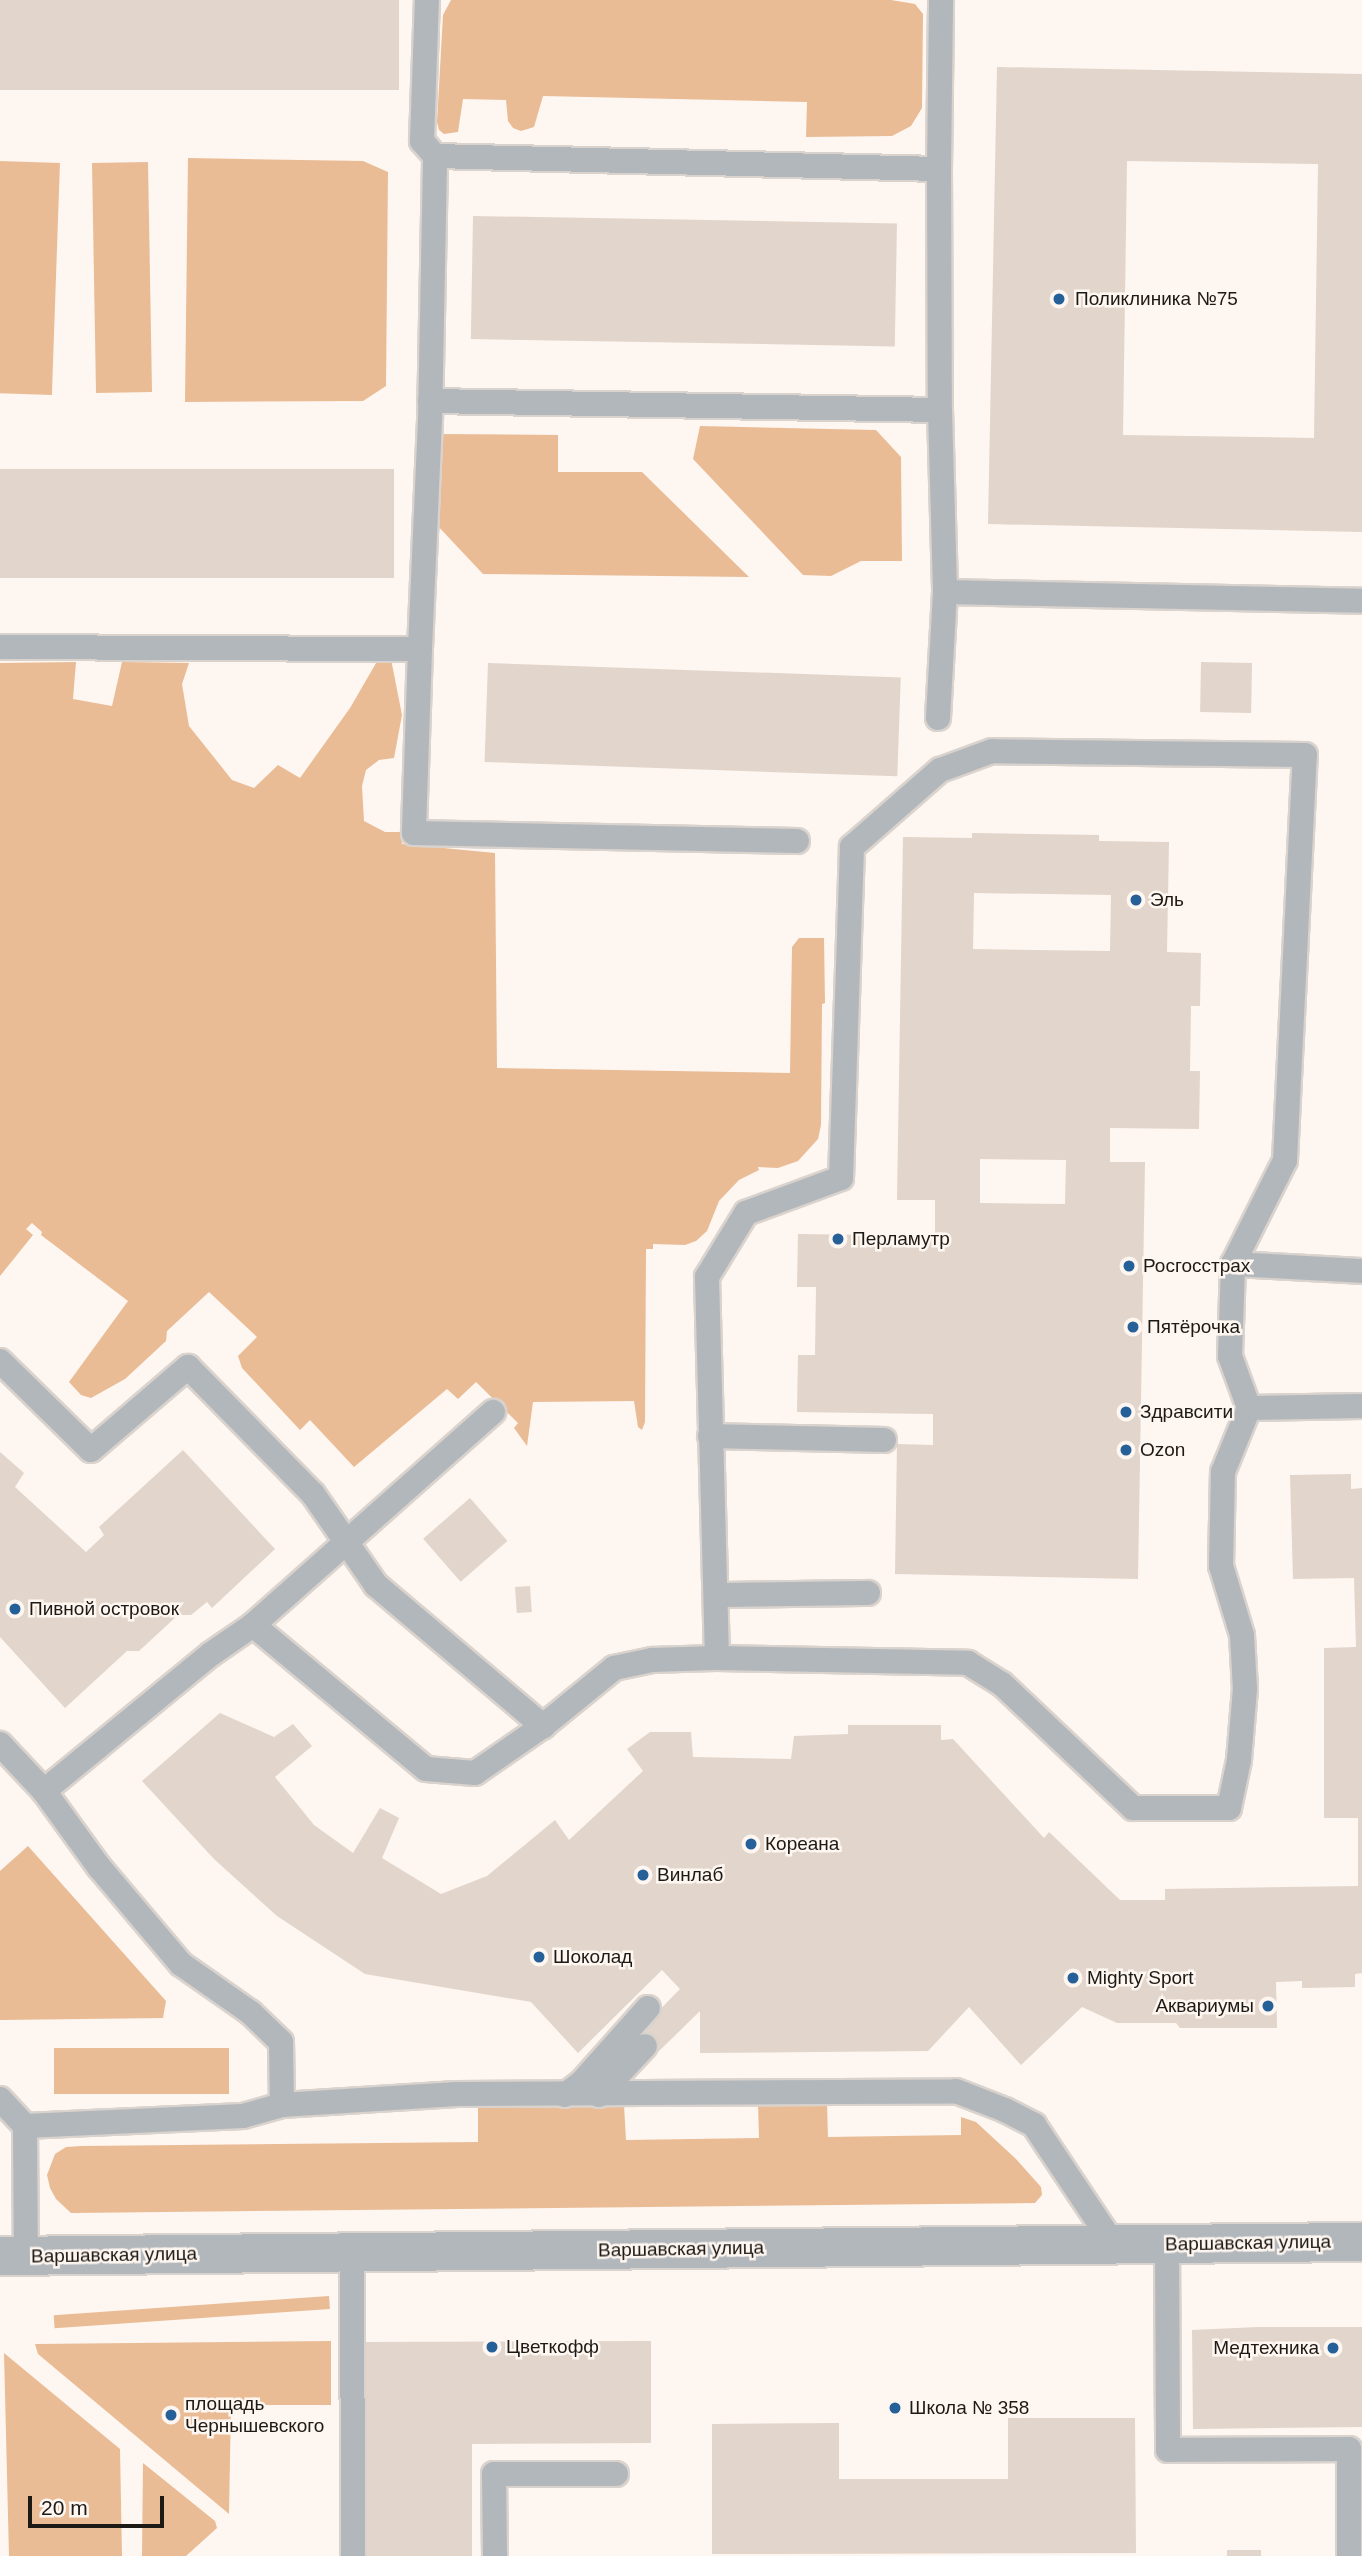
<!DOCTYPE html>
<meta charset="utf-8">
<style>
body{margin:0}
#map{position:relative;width:1362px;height:2556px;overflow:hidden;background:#fef6f0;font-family:Arial,sans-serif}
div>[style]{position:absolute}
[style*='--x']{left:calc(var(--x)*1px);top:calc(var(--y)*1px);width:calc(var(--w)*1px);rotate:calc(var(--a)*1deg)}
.green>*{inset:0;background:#eabc96;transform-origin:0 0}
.building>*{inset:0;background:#e2d5cb;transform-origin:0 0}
.roads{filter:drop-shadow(2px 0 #dad3cd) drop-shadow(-2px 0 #dad3cd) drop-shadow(0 2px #dad3cd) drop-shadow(0 -2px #dad3cd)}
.service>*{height:24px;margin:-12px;padding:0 12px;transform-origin:12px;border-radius:12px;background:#b2b7bc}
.tertiary>*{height:38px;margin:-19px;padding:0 19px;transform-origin:19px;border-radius:19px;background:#b2b7bc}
.dots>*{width:19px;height:19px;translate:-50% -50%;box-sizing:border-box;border:4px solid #fef6f0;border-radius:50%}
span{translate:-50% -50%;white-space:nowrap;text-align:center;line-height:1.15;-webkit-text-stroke:5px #fef6f0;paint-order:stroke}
.poi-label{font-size:19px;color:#1d1915}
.left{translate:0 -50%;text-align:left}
.right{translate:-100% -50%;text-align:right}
.street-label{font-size:19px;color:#1d1915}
.scale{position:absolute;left:28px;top:2496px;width:136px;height:32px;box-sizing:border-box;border:4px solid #1d1915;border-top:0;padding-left:9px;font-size:21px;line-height:24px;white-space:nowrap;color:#1d1915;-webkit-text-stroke:5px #fef6f0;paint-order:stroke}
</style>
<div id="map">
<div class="green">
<i style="clip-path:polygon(451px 0,891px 0,915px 4px,923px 14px,922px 108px,911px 126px,892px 136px,806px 137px,807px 102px,543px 96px,534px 127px,521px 131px,513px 128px,508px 121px,506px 100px,463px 99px,458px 132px,444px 134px,439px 130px,437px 122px,443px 15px)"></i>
<i style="clip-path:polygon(188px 158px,363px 161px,388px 172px,386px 386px,363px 401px,185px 402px)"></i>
<i style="left:0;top:161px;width:60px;height:232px;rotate:2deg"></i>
<i style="left:148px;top:162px;width:230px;height:56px;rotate:89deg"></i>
<i style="clip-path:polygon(700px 426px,876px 430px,901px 457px,902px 561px,861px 561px,831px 576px,803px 575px,693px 459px)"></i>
<i style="clip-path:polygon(440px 434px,558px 435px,558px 472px,642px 472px,749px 577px,483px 574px,435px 523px)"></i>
<i style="clip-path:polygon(379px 658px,391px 659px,402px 715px,394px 758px,379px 760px,366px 770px,362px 786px,364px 821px,385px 832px,401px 832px,402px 844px,495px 853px,497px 1068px,790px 1073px,792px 947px,799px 938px,824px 938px,825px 1003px,822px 1004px,821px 1125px,818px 1139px,798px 1161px,778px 1168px,758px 1167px,759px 1170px,739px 1180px,719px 1201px,707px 1231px,696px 1241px,685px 1245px,653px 1244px,653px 1249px,646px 1249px,645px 1422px,642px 1430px,638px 1427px,634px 1401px,533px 1402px,527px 1446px,514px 1428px,518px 1423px,476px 1382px,458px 1399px,447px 1389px,354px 1467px,310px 1420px,300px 1430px,242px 1368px,238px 1356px,257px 1337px,209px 1292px,167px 1331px,166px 1341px,125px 1379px,91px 1398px,81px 1395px,69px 1382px,128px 1301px,41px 1235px,42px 1232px,32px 1223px,26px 1229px,33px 1235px,0 1276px,0 663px,76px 662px,73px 699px,112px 706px,122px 662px,189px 663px,182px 684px,189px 726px,232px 780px,254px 788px,278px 765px,300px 778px,350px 708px)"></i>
<i style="clip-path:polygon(28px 1846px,166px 2001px,163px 2018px,0 2020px,0 1871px)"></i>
<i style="left:229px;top:2048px;width:46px;height:175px;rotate:90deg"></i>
<i style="clip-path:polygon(827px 2103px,828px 2137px,961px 2135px,961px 2117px,976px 2122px,1015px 2158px,1041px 2187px,1042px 2195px,1035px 2203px,71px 2213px,56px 2199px,50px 2188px,47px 2175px,55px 2154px,66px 2147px,81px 2146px,478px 2142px,478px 2106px,624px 2105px,626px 2140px,759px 2138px,758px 2104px)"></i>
<i style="left:329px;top:2296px;width:13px;height:276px;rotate:86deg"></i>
<i style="clip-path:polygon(331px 2341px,331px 2405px,231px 2405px,229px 2514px,38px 2354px,35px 2344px)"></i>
<i style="clip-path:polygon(4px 2353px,120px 2449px,122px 2556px,9px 2556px)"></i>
<i style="clip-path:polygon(143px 2463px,215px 2521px,217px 2528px,186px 2556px,142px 2556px)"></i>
</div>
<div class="building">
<i style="left:0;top:0;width:399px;height:90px"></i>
<i style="clip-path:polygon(evenodd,997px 67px,1362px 74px,1362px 532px,988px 524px,997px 67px,1127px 161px,1318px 164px,1314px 438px,1123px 435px,1127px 161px)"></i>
<i style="left:473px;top:216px;width:424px;height:123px;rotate:1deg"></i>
<i style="left:0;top:469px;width:394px;height:109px"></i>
<i style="left:1201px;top:662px;width:51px;height:50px;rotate:1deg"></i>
<i style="left:488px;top:663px;width:413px;height:99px;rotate:2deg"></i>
<i style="clip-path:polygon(evenodd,972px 833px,1099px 835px,1099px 841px,1169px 842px,1167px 952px,1201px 953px,1200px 1006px,1191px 1006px,1190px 1071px,1200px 1071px,1199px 1129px,1110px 1128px,1110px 1162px,1145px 1162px,1138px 1579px,895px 1574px,897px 1444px,933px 1445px,933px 1414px,797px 1412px,798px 1355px,815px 1355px,816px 1287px,797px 1287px,798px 1234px,935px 1236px,935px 1200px,897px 1200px,903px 837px,972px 838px,972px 833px,974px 893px,1111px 895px,1110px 951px,973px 949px,974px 893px,972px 833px,980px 1159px,1066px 1160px,1065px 1204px,980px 1203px,980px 1159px)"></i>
<i style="clip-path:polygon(183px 1450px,275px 1549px,212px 1608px,207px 1602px,191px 1615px,178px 1615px,139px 1651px,127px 1651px,65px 1708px,0 1637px,0 1452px,24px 1473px,15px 1487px,86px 1552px,104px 1535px,99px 1527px)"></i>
<i style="clip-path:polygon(1351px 1474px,1351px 1489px,1362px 1488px,1362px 1973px,1355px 1974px,1355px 1987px,1302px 1988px,1302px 1981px,1276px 1982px,1277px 2028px,1180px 2028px,1176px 2023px,1117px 2023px,1082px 2007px,1021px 2065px,969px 2007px,928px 2051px,700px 2053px,700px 2011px,654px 2056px,634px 2036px,680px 1989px,662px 1970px,578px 2053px,531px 2002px,365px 1974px,277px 1916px,214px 1859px,142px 1781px,220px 1713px,274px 1737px,293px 1724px,312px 1746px,275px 1777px,314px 1825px,353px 1853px,380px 1808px,399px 1818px,382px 1858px,441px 1894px,487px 1876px,555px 1820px,569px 1840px,643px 1771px,627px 1749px,650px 1732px,691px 1732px,693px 1757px,791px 1759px,794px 1736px,848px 1734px,848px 1725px,941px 1725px,941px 1740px,953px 1739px,1044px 1838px,1049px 1832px,1120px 1900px,1165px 1900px,1165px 1889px,1358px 1886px,1358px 1818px,1324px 1818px,1324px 1648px,1356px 1647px,1354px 1578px,1293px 1579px,1290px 1475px)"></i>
<i style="left:470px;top:1498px;width:57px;height:62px;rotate:49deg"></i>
<i style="left:530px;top:1586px;width:26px;height:15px;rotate:86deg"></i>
<i style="clip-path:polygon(1258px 2327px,1362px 2327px,1362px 2427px,1193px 2429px,1192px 2330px)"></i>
<i style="clip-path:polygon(651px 2341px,651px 2443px,472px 2444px,472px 2556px,367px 2556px,365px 2342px)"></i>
<i style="clip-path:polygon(1008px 2418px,1135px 2418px,1136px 2553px,712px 2554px,712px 2424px,839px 2423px,839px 2479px,1008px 2479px)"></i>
<i style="left:1227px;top:2550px;width:34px;height:6px"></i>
</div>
<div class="roads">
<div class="service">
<i style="--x:435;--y:156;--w:504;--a:1.48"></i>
<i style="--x:939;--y:169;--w:169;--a:-89.3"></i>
<i style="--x:939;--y:169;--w:241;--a:89.8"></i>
<i style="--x:940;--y:410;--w:182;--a:88.4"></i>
<i style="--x:430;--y:401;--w:510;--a:1.01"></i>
<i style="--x:0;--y:647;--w:420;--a:0.3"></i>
<i style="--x:420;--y:649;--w:227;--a:-87.5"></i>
<i style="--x:430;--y:422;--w:266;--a:-88.9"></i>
<i style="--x:435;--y:156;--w:20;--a:-131"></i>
<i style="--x:422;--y:141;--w:141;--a:-88"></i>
<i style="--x:420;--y:649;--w:184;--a:91.9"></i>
<i style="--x:414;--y:833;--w:383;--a:1.2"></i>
<i style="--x:938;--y:718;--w:126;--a:-86.8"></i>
<i style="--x:945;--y:592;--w:417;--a:1.2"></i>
<i style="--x:1233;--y:1264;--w:129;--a:3.1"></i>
<i style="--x:0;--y:1361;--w:127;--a:44.4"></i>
<i style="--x:91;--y:1450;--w:128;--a:-40.6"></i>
<i style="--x:188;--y:1367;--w:178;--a:45.5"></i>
<i style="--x:313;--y:1494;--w:111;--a:55.3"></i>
<i style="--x:376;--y:1585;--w:219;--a:40.2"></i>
<i style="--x:1249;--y:1408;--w:55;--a:-110.1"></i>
<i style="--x:1230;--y:1356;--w:92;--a:-88.1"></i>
<i style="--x:1233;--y:1264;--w:116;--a:-63.4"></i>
<i style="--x:1285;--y:1160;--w:405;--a:-87.2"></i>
<i style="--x:1305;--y:755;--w:313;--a:-179.3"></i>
<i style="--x:992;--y:751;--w:55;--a:159.9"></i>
<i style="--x:940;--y:770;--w:117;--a:138.8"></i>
<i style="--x:852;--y:847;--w:331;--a:91.9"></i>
<i style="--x:841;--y:1178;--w:101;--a:159.8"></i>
<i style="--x:746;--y:1213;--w:75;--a:121.4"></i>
<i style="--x:707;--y:1277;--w:381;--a:88.5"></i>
<i style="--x:717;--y:1658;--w:251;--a:1.1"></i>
<i style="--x:968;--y:1663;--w:40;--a:32"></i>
<i style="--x:1002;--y:1684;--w:180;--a:43.4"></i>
<i style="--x:1133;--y:1808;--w:96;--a:0"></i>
<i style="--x:1229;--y:1808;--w:49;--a:-78.2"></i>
<i style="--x:1239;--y:1760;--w:71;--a:-85.2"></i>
<i style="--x:1245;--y:1689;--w:54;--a:-93.2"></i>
<i style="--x:1242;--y:1635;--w:72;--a:-106.9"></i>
<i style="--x:1221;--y:1566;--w:94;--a:-88.8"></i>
<i style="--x:1223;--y:1472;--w:69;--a:-67.9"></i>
<i style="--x:1249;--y:1408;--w:113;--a:-1"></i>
<i style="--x:710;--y:1436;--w:174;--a:1.3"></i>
<i style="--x:718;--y:1595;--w:150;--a:-0.8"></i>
<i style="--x:253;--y:1625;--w:321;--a:-41.6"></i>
<i style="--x:0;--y:1744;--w:64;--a:46.9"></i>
<i style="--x:565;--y:2095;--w:21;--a:-37"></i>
<i style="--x:582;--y:2082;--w:99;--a:-48.3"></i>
<i style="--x:599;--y:2095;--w:67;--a:-46.8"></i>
<i style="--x:0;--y:2099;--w:37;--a:47"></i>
<i style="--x:25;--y:2126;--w:129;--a:89.6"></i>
<i style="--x:282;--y:2105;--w:175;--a:-3.6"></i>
<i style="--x:457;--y:2094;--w:499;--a:-0.3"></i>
<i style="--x:956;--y:2091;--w:53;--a:21.2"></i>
<i style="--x:1005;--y:2110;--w:33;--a:27"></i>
<i style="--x:1034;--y:2125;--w:144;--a:56.3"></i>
<i style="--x:25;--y:2126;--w:218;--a:-2.6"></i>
<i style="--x:243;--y:2116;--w:41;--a:-15.8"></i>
<i style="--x:282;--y:2105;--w:63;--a:-90.9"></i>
<i style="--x:281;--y:2042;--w:42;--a:-136"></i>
<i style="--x:251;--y:2013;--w:85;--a:-145"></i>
<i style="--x:181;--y:1964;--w:127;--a:-130.2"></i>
<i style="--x:99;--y:1867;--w:94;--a:-125.9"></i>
<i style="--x:44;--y:1791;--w:216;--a:-39.4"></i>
<i style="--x:211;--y:1654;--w:51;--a:-34.6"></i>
<i style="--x:253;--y:1625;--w:225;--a:39.8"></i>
<i style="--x:426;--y:1769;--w:49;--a:4.7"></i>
<i style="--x:475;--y:1773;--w:83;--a:-34.7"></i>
<i style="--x:543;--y:1726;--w:92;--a:-39.2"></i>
<i style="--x:614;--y:1668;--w:39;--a:-12"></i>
<i style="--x:652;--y:1660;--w:65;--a:-1.8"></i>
<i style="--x:1167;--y:2244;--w:206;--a:89.7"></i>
<i style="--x:1168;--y:2450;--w:181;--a:-0.3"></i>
<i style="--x:1349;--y:2449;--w:107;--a:90"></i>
<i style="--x:352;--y:2252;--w:304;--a:89.8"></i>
<i style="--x:495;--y:2556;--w:82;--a:-90.7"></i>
<i style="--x:494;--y:2474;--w:122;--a:0"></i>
</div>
<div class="tertiary">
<i style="--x:0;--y:2256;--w:1362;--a:-0.59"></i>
</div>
</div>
<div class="dots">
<i style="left:1059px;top:299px;background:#266098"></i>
<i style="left:1136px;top:900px;background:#266098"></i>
<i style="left:838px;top:1239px;background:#266098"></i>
<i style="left:1129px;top:1266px;background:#266098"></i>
<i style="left:1133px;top:1327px;background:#266098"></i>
<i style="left:1126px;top:1412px;background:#266098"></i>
<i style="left:1126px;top:1450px;background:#266098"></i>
<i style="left:15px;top:1609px;background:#266098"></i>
<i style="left:751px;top:1844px;background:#266098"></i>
<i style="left:643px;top:1875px;background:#266098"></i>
<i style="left:539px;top:1957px;background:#266098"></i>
<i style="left:1073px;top:1978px;background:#266098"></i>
<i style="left:1268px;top:2006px;background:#266098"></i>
<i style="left:492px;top:2347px;background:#266098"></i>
<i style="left:1333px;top:2348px;background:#266098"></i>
<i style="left:895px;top:2408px;background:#266098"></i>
<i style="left:171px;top:2415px;background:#266098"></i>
</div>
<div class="poi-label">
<span class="left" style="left:1075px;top:299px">Поликлиника №75</span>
<span class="left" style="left:1150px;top:900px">Эль</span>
<span class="left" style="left:852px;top:1239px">Перламутр</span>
<span class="left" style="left:1143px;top:1266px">Росгосстрах</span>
<span class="left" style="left:1147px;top:1327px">Пятёрочка</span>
<span class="left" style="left:1140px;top:1412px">Здравсити</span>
<span class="left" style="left:1140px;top:1450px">Ozon</span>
<span class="left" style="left:29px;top:1609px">Пивной островок</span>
<span class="left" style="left:765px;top:1844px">Кореана</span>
<span class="left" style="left:657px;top:1875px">Винлаб</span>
<span class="left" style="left:553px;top:1957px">Шоколад</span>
<span class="left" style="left:1087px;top:1978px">Mighty Sport</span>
<span class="right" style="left:1254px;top:2006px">Аквариумы</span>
<span class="left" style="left:506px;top:2347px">Цветкофф</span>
<span class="right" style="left:1319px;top:2348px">Медтехника</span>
<span class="left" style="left:185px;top:2415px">площадь<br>Чернышевского</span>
<span class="left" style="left:909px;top:2408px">Школа № 358</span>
</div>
<div class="street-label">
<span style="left:1248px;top:2243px;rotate:-1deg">Варшавская улица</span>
<span style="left:681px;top:2249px;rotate:-1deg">Варшавская улица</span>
<span style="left:114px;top:2255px;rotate:-1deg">Варшавская улица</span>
</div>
<div class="scale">20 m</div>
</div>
